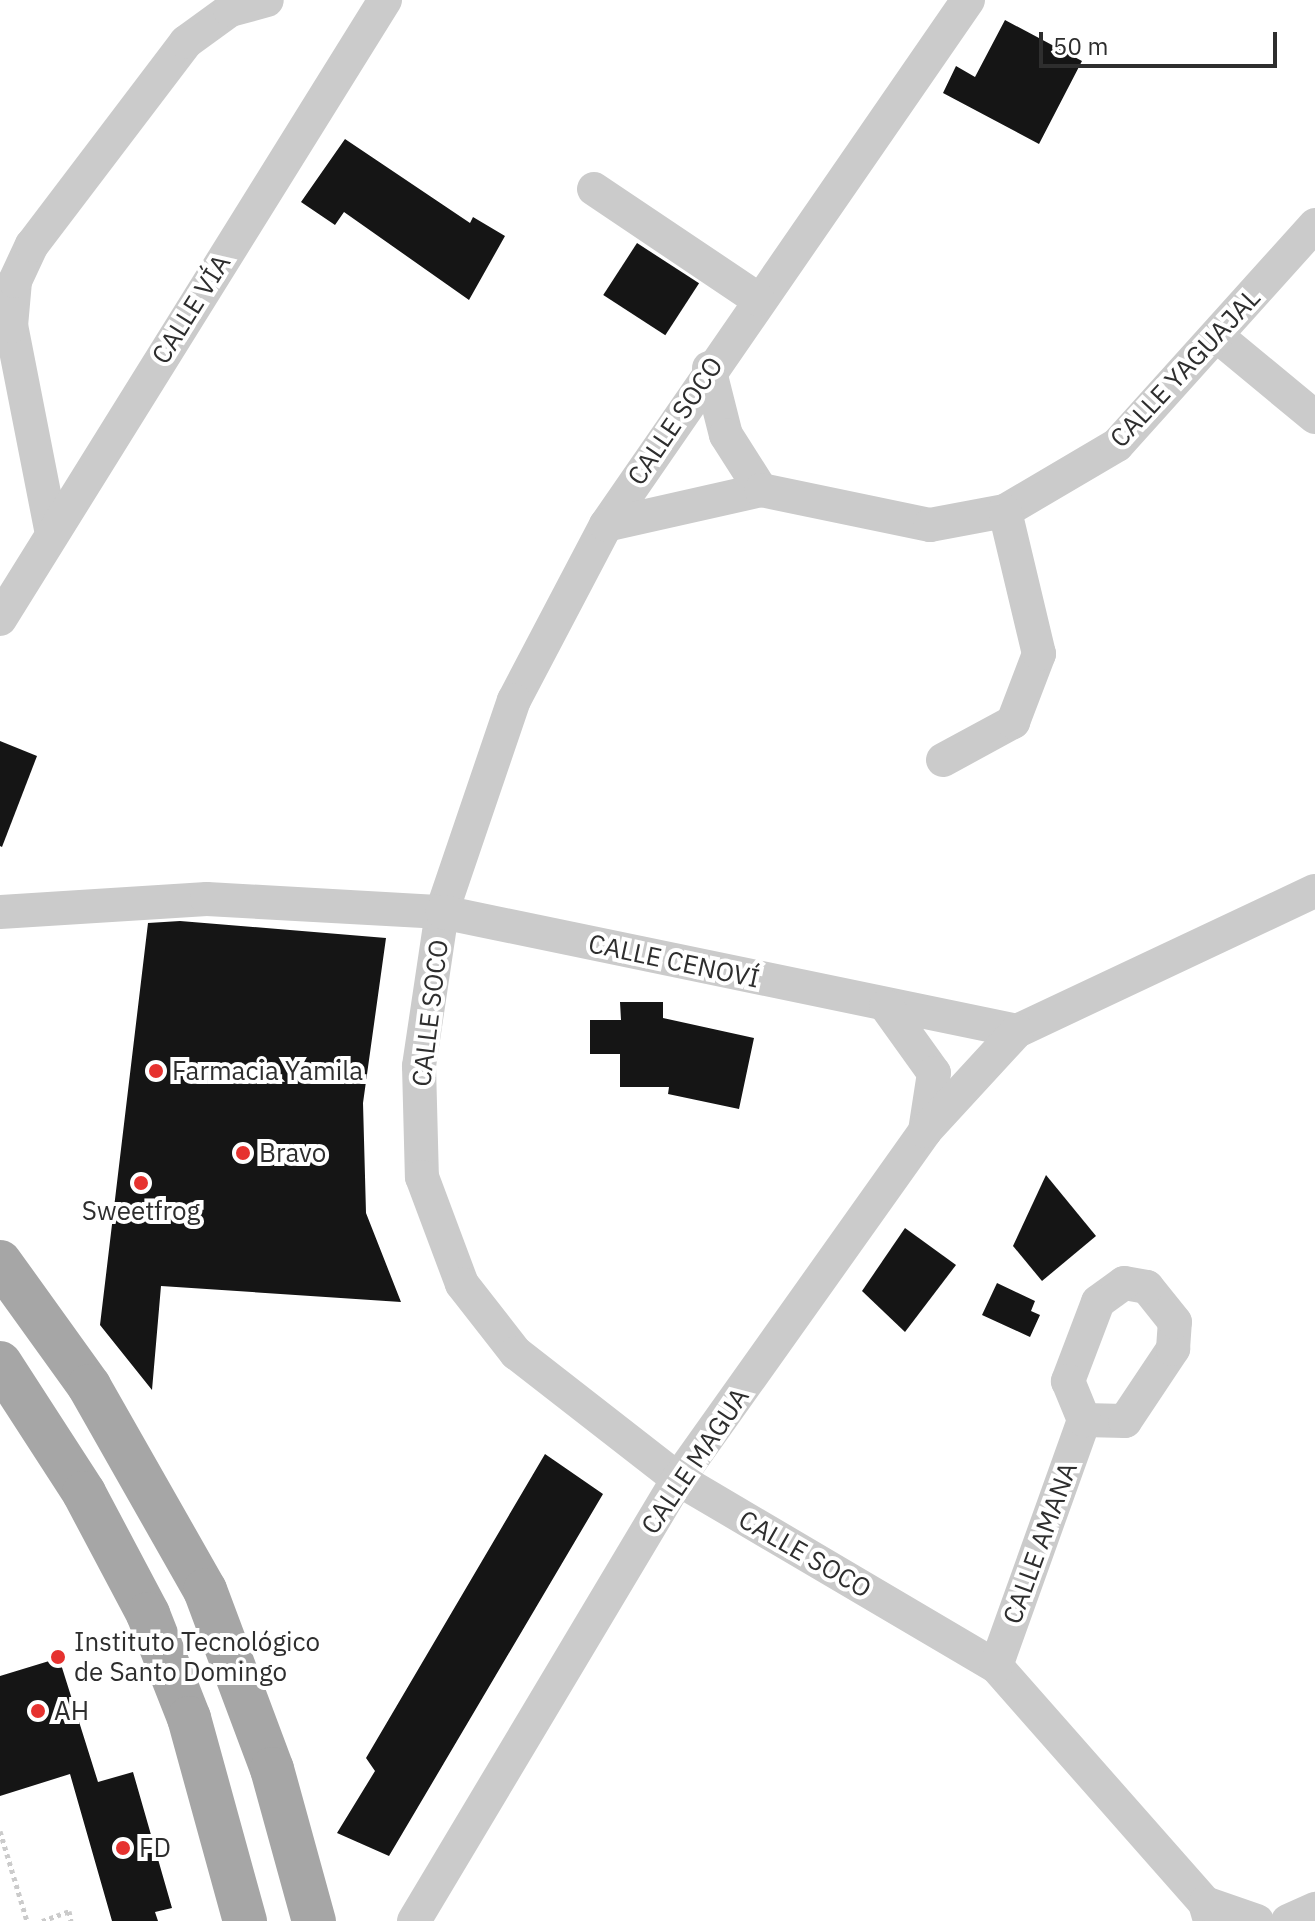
<!DOCTYPE html>
<meta charset="utf-8">
<style>
body{margin:0}
#map{position:relative;width:1315px;height:1921px;overflow:hidden;background:#fff;font-family:"IBM Plex Sans",sans-serif}
div>[style]{position:absolute}
[style*='--x']{left:calc(var(--x)*1px);top:calc(var(--y)*1px);width:calc(var(--w)*1px);rotate:calc(var(--a)*1deg)}
.building>*{inset:0;background:#151515;transform-origin:0 0}
.path>*{height:5px;margin-top:-2.5px;transform-origin:0;background:repeating-linear-gradient(90deg,#cbcbcb 0 4px,transparent 0 8px)}
.minor>*{height:34px;margin:-17px;padding:0 17px;transform-origin:17px;border-radius:17px;background:#cbcbcb}
.primary>*{height:44px;margin:-22px;padding:0 22px;transform-origin:22px;border-radius:22px;background:#a6a6a6}
.dots>*{width:22px;height:22px;translate:-50% -50%;box-sizing:border-box;border:4px solid #fff;border-radius:50%}
span{translate:-50% -50%;white-space:nowrap;text-align:center;line-height:1.15;-webkit-text-stroke:8px #fff;paint-order:stroke}
.street-label{font-size:26px;color:#2e2e2e}
.poi-label{font-size:26px;color:#2e2e2e}
.left{translate:0 -50%;text-align:left}
.scale{position:absolute;left:1039px;top:32px;width:238px;height:36px;box-sizing:border-box;border:4px solid #2e2e2e;border-top:0;padding-left:10px;font-size:24px;line-height:28px;white-space:nowrap;color:#2e2e2e;-webkit-text-stroke:6px #fff;paint-order:stroke}
</style>
<div id="map">
<div class="building">
<i style="clip-path:polygon(1005px 20px,1082px 61px,1039px 144px,943px 93px,956px 66px,975px 77px)"></i>
<i style="clip-path:polygon(345px 139px,470px 223px,473px 217px,505px 236px,469px 300px,344px 212px,335px 225px,301px 202px)"></i>
<i style="left:637px;top:243px;width:74px;height:62px;rotate:33deg"></i>
<i style="clip-path:polygon(0 741px,37px 756px,2px 847px,0 846px)"></i>
<i style="clip-path:polygon(180px 921px,386px 938px,363px 1103px,366px 1213px,401px 1302px,161px 1286px,152px 1390px,100px 1325px,148px 923px)"></i>
<i style="clip-path:polygon(620px 1002px,663px 1002px,663px 1018px,754px 1038px,739px 1109px,668px 1094px,669px 1087px,620px 1087px,620px 1054px,590px 1054px,590px 1020px,621px 1020px)"></i>
<i style="clip-path:polygon(1046px 1175px,1096px 1236px,1042px 1281px,1013px 1246px)"></i>
<i style="clip-path:polygon(905px 1228px,956px 1265px,905px 1332px,862px 1291px)"></i>
<i style="clip-path:polygon(997px 1283px,1035px 1301px,1031px 1311px,1040px 1315px,1030px 1337px,982px 1315px)"></i>
<i style="clip-path:polygon(545px 1454px,603px 1494px,389px 1856px,337px 1833px,375px 1771px,366px 1758px)"></i>
<i style="clip-path:polygon(59px 1658px,98px 1782px,133px 1772px,172px 1908px,155px 1912px,158px 1921px,112px 1921px,70px 1774px,0 1796px,0 1676px)"></i>
</div>
<div class="path">
<i style="--x:0;--y:1831;--w:94;--a:73.3"></i>
<i style="--x:42;--y:1921;--w:29;--a:-20"></i>
<i style="--x:69;--y:1911;--w:10;--a:79"></i>
</div>
<div class="minor">
<i style="--x:968;--y:0;--w:638;--a:124.59"></i>
<i style="--x:606;--y:525;--w:198;--a:117.7"></i>
<i style="--x:514;--y:700;--w:224;--a:108.8"></i>
<i style="--x:442;--y:912;--w:156;--a:98.5"></i>
<i style="--x:419;--y:1066;--w:111;--a:88.5"></i>
<i style="--x:422;--y:1177;--w:114;--a:69.5"></i>
<i style="--x:462;--y:1284;--w:88;--a:52"></i>
<i style="--x:516;--y:1353;--w:205;--a:37.9"></i>
<i style="--x:678;--y:1479;--w:369;--a:30.5"></i>
<i style="--x:996;--y:1666;--w:316;--a:48.6"></i>
<i style="--x:1205;--y:1903;--w:19;--a:74"></i>
<i style="--x:594;--y:189;--w:197;--a:33.9"></i>
<i style="--x:1217;--y:336;--w:127;--a:39.6"></i>
<i style="--x:709;--y:368;--w:69;--a:75.8"></i>
<i style="--x:726;--y:435;--w:65;--a:57.5"></i>
<i style="--x:606;--y:525;--w:159;--a:-12.7"></i>
<i style="--x:761;--y:490;--w:173;--a:11.7"></i>
<i style="--x:930;--y:525;--w:76;--a:-10.6"></i>
<i style="--x:1005;--y:511;--w:130;--a:-30.5"></i>
<i style="--x:1117;--y:445;--w:296;--a:-48"></i>
<i style="--x:51;--y:529;--w:207;--a:-101.1"></i>
<i style="--x:11;--y:326;--w:45;--a:-84.9"></i>
<i style="--x:15;--y:281;--w:40;--a:-65"></i>
<i style="--x:32;--y:245;--w:255;--a:-52.8"></i>
<i style="--x:186;--y:42;--w:54;--a:-36"></i>
<i style="--x:230;--y:10;--w:38;--a:-15"></i>
<i style="--x:0;--y:619;--w:729;--a:-58.12"></i>
<i style="--x:943;--y:760;--w:80;--a:-28.5"></i>
<i style="--x:1013;--y:722;--w:73;--a:-69.1"></i>
<i style="--x:1039;--y:654;--w:147;--a:-103.4"></i>
<i style="--x:0;--y:912;--w:207;--a:-3.6"></i>
<i style="--x:207;--y:899;--w:235;--a:3.2"></i>
<i style="--x:442;--y:912;--w:587;--a:11.69"></i>
<i style="--x:1017;--y:1031;--w:329;--a:-25.2"></i>
<i style="--x:886;--y:1006;--w:82;--a:54.4"></i>
<i style="--x:934;--y:1073;--w:59;--a:98.8"></i>
<i style="--x:996;--y:1666;--w:261;--a:-70.3"></i>
<i style="--x:1084;--y:1420;--w:41;--a:1.4"></i>
<i style="--x:1125;--y:1421;--w:87;--a:-56.3"></i>
<i style="--x:1173;--y:1349;--w:27;--a:-86"></i>
<i style="--x:1175;--y:1322;--w:45;--a:-128.7"></i>
<i style="--x:1147;--y:1287;--w:23;--a:-170"></i>
<i style="--x:1124;--y:1283;--w:32;--a:144"></i>
<i style="--x:1098;--y:1302;--w:85;--a:110.8"></i>
<i style="--x:1068;--y:1381;--w:42;--a:67.7"></i>
<i style="--x:1205;--y:1903;--w:55;--a:19.1"></i>
<i style="--x:414;--y:1921;--w:515;--a:-59.15"></i>
<i style="--x:678;--y:1479;--w:427;--a:-54.6"></i>
<i style="--x:925;--y:1131;--w:136;--a:-47.4"></i>
<i style="--x:1288;--y:1921;--w:30;--a:-24"></i>
</div>
<div class="primary">
<i style="--x:0;--y:1262;--w:153;--a:54.3"></i>
<i style="--x:89;--y:1386;--w:235;--a:60.4"></i>
<i style="--x:205;--y:1590;--w:191;--a:69.5"></i>
<i style="--x:272;--y:1769;--w:158;--a:74.6"></i>
<i style="--x:0;--y:1363;--w:155;--a:57.1"></i>
<i style="--x:84;--y:1493;--w:137;--a:62.1"></i>
<i style="--x:148;--y:1614;--w:112;--a:68.5"></i>
<i style="--x:189;--y:1718;--w:211;--a:74.6"></i>
</div>
<div class="dots">
<i style="left:156px;top:1071px;background:#e6322f"></i>
<i style="left:243px;top:1153px;background:#e6322f"></i>
<i style="left:141px;top:1183px;background:#e6322f"></i>
<i style="left:58px;top:1657px;background:#e6322f"></i>
<i style="left:38px;top:1711px;background:#e6322f"></i>
<i style="left:123px;top:1848px;background:#e6322f"></i>
</div>
<div class="street-label">
<span style="left:191px;top:309px;rotate:-58deg">CALLE VÍA</span>
<span style="left:1185px;top:368px;rotate:-47deg">CALLE YAGUAJAL</span>
<span style="left:675px;top:421px;rotate:-56deg">CALLE SOCO</span>
<span style="left:674px;top:961px;rotate:12deg">CALLE CENOVÍ</span>
<span style="left:430px;top:1013px;rotate:-83deg">CALLE SOCO</span>
<span style="left:695px;top:1461px;rotate:-56deg">CALLE MAGUA</span>
<span style="left:1040px;top:1543px;rotate:-70deg">CALLE AMANA</span>
<span style="left:805px;top:1554px;rotate:30deg">CALLE SOCO</span>
</div>
<div class="poi-label">
<span class="left" style="left:172px;top:1071px">Farmacia Yamila</span>
<span class="left" style="left:259px;top:1153px">Bravo</span>
<span style="left:141px;top:1211px">Sweetfrog</span>
<span class="left" style="left:74px;top:1657px">Instituto Tecnológico<br>de Santo Domingo</span>
<span class="left" style="left:54px;top:1711px">AH</span>
<span class="left" style="left:139px;top:1848px">FD</span>
</div>
<div class="scale">50 m</div>
</div>
